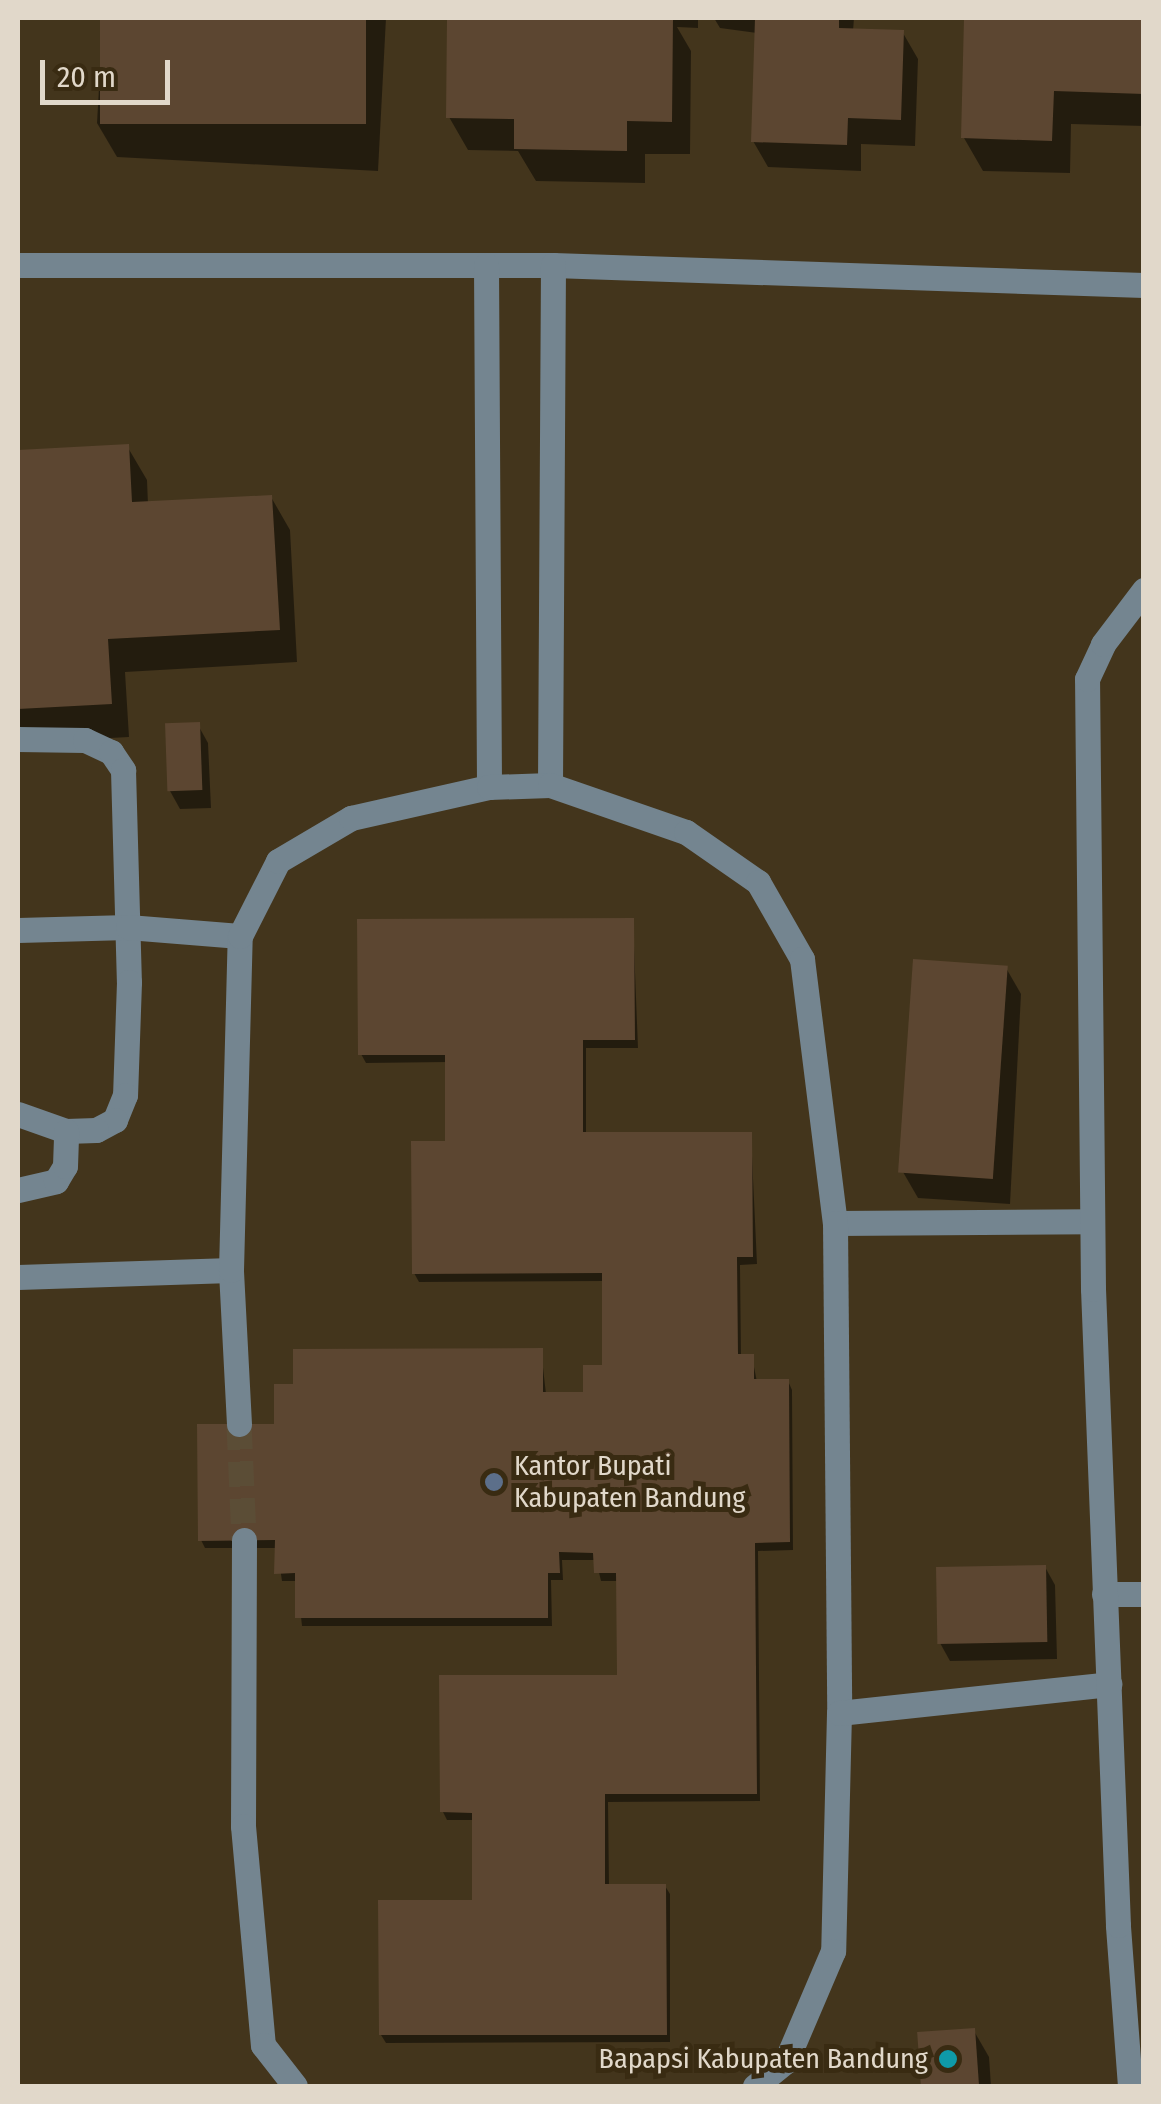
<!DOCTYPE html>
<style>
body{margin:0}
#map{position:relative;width:1161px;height:2104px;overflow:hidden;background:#43351c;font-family:"Fira Sans Condensed",sans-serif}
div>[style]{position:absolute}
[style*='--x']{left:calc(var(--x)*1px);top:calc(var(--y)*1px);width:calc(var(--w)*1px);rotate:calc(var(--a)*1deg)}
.shadow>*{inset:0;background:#0007}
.building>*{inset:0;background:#5c4631;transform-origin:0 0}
.minor-tunnel>*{height:25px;margin-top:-12.5px;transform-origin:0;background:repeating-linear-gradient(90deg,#5b4d36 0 25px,transparent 0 37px)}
.minor>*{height:25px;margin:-12.5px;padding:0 12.5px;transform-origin:12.5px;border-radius:12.5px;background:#748590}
.dots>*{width:28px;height:28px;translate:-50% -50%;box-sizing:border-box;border:5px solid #392b12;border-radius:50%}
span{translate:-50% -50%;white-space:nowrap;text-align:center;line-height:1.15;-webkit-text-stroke:10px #392b12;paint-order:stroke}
.poi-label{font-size:28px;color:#e1d8ca}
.left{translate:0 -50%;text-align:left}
.right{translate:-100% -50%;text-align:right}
.frame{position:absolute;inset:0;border:20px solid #e1d8ca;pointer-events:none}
.scale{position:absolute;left:40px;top:60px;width:130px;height:45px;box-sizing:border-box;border:5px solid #e1d8ca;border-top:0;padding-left:12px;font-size:30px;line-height:35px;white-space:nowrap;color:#e1d8ca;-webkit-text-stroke:8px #392b12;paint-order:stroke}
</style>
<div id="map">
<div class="shadow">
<i style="clip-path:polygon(103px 18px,386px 18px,378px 171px,117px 157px,97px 123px)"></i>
<i style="clip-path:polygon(450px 18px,698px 18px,698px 28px,677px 27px,691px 51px,690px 154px,645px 154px,645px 183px,536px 181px,518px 151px,468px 150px,449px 117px)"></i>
<i style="clip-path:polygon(714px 18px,854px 18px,853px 31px,903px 33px,918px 59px,915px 146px,861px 144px,861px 171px,768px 167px,753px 141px,757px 33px,720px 28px)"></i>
<i style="clip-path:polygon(967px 18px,1144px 18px,1144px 126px,1071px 124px,1070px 173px,983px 171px,964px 138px)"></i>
<i style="clip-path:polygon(127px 446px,147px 480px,148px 504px,271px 497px,290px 530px,297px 662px,125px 672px,129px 737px,18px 743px,18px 452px)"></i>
<i style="clip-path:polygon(198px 725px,208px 743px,211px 808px,180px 809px,170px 791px)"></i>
<i style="clip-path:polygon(633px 921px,638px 1048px,586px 1048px,586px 1135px,751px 1135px,757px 1264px,740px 1265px,741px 1357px,752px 1357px,757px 1382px,788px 1381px,792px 1390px,793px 1550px,758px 1551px,760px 1801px,608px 1802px,609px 1886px,665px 1886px,670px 1894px,670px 2042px,386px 2043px,381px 2035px,474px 1902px,474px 1820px,447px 1820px,443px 1812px,619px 1677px,619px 1581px,601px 1581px,596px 1560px,562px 1560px,563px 1580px,551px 1580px,552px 1626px,302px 1626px,297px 1581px,282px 1581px,277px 1548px,205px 1548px,201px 1540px,276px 1427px,541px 1350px,546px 1394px,586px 1394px,605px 1367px,604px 1281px,419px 1282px,414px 1273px,448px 1143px,448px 1062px,366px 1063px,361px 1054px)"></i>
<i style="clip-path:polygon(1006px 968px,1021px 994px,1010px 1204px,918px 1198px,903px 1172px)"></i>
<i style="clip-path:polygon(1045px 1567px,1055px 1585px,1057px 1659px,950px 1661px,940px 1643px)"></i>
<i style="clip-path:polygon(974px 2031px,989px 2057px,991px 2086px,923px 2086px,920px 2033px)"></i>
</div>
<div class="building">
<i style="left:100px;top:18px;width:266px;height:106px"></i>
<i style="clip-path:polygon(447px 18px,673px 18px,672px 122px,627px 121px,627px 151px,514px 149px,514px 119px,446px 118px)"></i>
<i style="clip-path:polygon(755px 18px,839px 18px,839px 28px,904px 30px,901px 120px,848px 118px,847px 145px,751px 142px)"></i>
<i style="clip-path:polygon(964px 18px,1144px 18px,1144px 94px,1054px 91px,1052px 141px,961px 138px)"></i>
<i style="clip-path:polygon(129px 444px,132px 502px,272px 495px,280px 630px,108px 639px,112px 704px,18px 709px,18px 450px)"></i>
<i style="left:200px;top:722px;width:68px;height:35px;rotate:88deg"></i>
<i style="clip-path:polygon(634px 918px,635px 1040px,583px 1040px,583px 1132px,752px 1132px,753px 1257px,737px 1257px,738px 1354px,754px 1354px,754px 1379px,789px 1379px,790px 1542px,755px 1543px,757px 1794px,605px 1794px,605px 1884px,666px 1884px,667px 2035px,379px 2035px,378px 1900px,472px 1900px,472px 1813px,440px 1812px,439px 1675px,617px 1675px,616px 1573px,594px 1573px,593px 1553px,559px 1552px,560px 1573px,548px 1573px,548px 1618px,295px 1618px,295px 1573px,274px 1574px,275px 1540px,198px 1541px,197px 1424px,274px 1424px,274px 1384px,293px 1384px,293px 1349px,543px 1348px,543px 1392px,583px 1392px,583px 1365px,602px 1365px,602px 1273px,412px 1274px,411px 1141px,445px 1141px,445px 1055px,358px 1055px,357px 919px)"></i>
<i style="left:913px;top:959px;width:95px;height:214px;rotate:4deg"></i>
<i style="left:1046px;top:1565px;width:77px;height:110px;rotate:89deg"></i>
<i style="left:975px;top:2028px;width:58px;height:58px;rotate:86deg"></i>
</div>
<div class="minor-tunnel">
<i style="--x:239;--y:1424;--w:116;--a:87.5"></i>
</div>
<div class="minor">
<i style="--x:18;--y:265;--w:535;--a:0"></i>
<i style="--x:553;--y:265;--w:591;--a:1.94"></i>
<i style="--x:486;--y:265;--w:522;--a:89.67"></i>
<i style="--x:18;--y:739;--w:67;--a:0.9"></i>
<i style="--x:85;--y:740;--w:29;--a:25"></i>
<i style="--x:111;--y:752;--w:22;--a:56"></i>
<i style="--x:123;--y:770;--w:212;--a:88.4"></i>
<i style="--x:129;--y:982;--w:113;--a:92"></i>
<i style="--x:125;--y:1095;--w:27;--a:112"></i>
<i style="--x:115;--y:1120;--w:21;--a:152"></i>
<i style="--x:96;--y:1130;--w:30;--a:178"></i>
<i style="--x:66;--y:1131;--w:51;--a:-160.5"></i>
<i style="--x:550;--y:785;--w:520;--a:-89.67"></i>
<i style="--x:18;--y:930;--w:110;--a:-1.6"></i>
<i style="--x:128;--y:927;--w:112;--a:4.6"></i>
<i style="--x:18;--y:1190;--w:39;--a:-13"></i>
<i style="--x:56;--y:1181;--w:17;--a:-59"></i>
<i style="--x:65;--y:1166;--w:35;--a:-88"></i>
<i style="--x:835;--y:1223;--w:257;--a:-0.4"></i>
<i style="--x:18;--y:1277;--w:213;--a:-1.9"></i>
<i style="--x:239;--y:1424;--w:154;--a:-93"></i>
<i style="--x:231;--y:1270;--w:334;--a:-88.5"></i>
<i style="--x:240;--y:936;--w:84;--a:-63.1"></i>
<i style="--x:278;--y:861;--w:85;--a:-30.5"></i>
<i style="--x:351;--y:818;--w:141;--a:-12.7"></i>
<i style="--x:489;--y:787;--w:61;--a:-1.9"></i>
<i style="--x:550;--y:785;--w:144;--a:19.1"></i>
<i style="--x:686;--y:832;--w:88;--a:34.8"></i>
<i style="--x:758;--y:882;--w:89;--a:60.3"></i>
<i style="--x:802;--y:959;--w:266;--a:82.9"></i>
<i style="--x:835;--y:1223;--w:490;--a:89.5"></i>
<i style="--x:839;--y:1713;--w:238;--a:91.4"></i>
<i style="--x:833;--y:1951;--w:120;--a:113.1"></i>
<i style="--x:786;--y:2061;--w:40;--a:141"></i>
<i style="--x:244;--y:1540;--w:286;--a:90.2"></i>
<i style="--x:243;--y:1826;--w:220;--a:84.8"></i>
<i style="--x:263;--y:2045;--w:52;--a:52"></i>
<i style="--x:1104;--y:1594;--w:40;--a:0"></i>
<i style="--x:839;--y:1713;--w:272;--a:-6.1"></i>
<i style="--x:1130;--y:2086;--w:161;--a:-94.3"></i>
<i style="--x:1118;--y:1925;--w:636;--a:-92.25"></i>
<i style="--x:1093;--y:1289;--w:610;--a:-90.56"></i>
<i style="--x:1087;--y:679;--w:38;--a:-65"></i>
<i style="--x:1103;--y:644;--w:68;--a:-52.8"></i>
</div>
<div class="dots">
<i style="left:494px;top:1482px;background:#5c6f8a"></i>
<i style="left:948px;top:2059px;background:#0f9aa8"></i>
</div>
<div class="poi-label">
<span class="left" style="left:514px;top:1482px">Kantor Bupati<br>Kabupaten Bandung</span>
<span class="right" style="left:928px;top:2059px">Bapapsi Kabupaten Bandung</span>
</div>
<div class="frame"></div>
<div class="scale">20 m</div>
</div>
